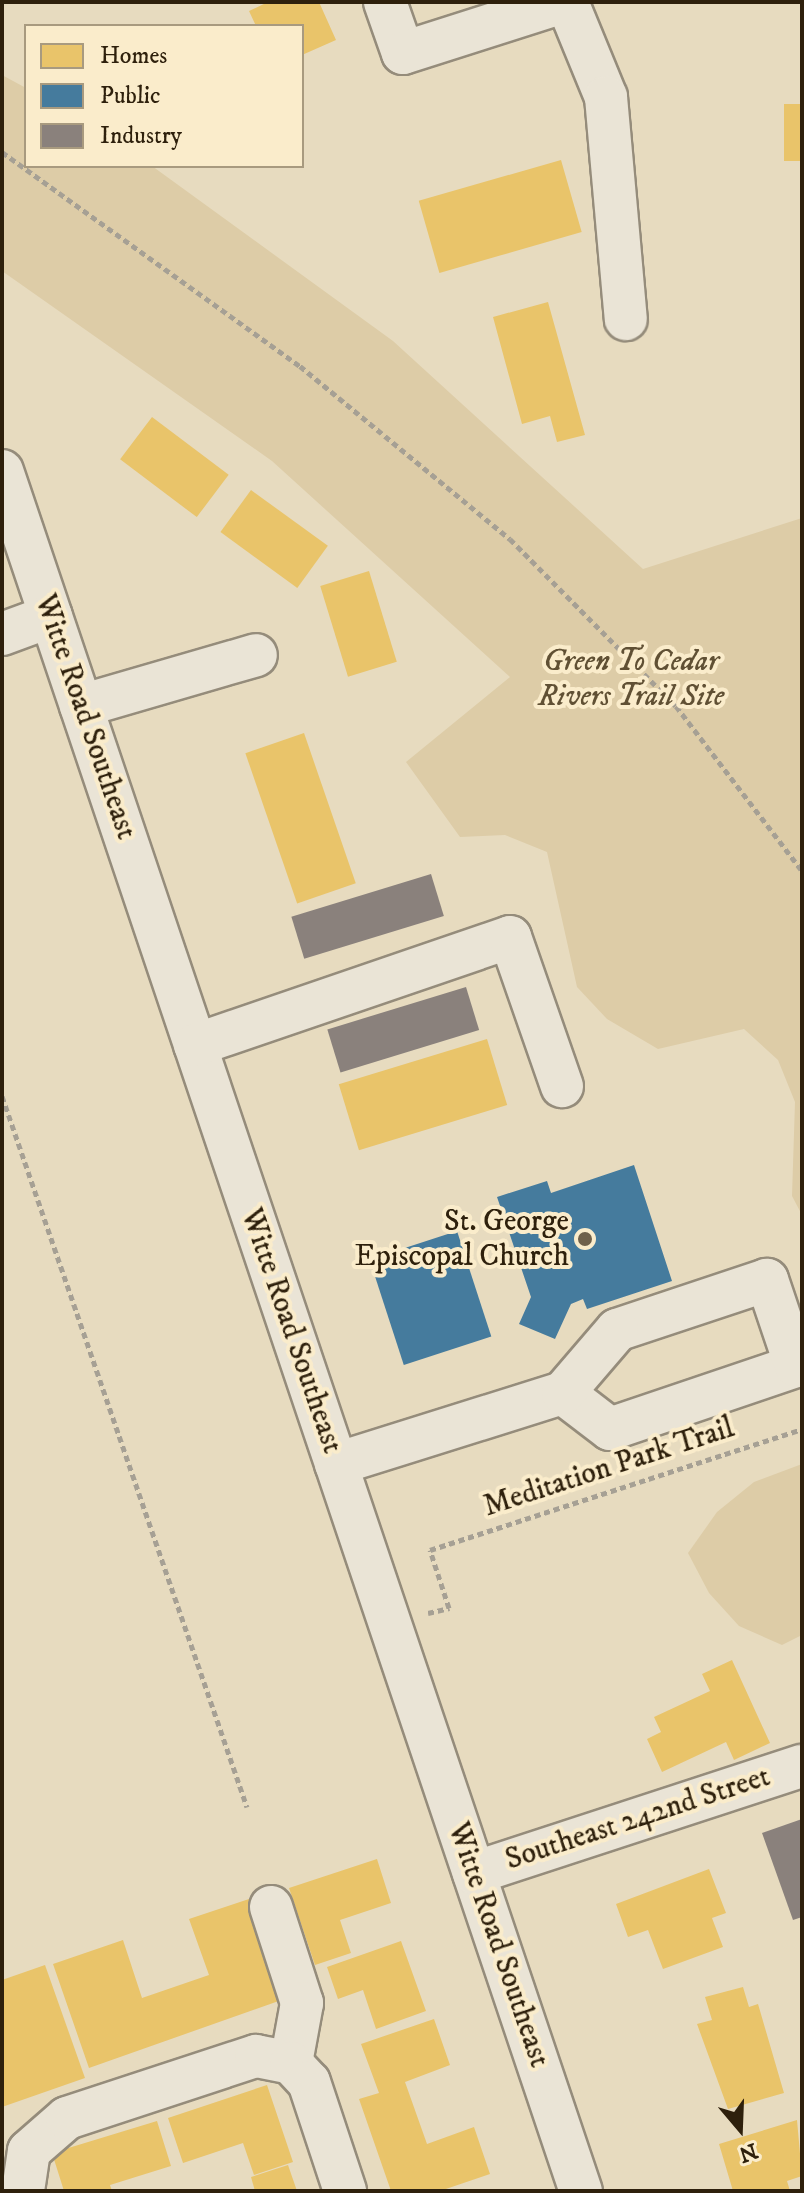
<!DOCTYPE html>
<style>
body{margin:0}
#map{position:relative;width:804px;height:2193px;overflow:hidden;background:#e7dbbf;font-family:"IM FELL DW Pica",serif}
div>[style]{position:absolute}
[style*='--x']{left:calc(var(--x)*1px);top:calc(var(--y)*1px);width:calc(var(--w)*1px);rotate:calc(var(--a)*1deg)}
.green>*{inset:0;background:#ddcca7}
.homes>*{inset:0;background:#e9c46a;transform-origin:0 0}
.public>*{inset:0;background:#457b9d;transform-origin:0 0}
.industry>*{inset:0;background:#8a817c;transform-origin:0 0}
.path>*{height:5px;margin-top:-2.5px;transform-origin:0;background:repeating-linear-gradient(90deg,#a6a094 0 6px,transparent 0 10px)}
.roads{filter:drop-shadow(2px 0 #958c7b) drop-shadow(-2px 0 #958c7b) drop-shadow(0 2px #958c7b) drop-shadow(0 -2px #958c7b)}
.minor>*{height:42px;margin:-21px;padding:0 21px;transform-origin:21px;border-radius:21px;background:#eae4d6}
.dots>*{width:22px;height:22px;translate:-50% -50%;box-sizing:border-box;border:4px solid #faeccb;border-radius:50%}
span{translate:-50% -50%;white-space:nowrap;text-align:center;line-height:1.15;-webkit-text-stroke:8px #faeccb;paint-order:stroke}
.park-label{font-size:30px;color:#605034;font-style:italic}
.street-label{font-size:30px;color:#2e200c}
.poi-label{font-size:30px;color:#2e200c}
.right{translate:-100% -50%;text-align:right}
.frame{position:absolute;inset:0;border:4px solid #2e200c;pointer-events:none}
.legend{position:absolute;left:24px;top:24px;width:280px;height:144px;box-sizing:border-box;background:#faeccb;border:2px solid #a89a7f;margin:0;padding:10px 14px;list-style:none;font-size:24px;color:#2e200c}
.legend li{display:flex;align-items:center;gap:16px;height:40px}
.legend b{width:40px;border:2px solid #a89a7f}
.north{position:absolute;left:700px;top:2089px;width:80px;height:80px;-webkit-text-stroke:6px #faeccb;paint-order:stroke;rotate:161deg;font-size:22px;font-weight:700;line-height:32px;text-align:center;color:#2e200c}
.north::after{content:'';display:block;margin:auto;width:28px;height:36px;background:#2e200c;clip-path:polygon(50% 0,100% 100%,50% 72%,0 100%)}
</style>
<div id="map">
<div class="green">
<i style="clip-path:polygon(2px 75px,26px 88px,26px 166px,152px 166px,393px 341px,643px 569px,802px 518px,802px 1215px,792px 1196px,795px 1102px,778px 1060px,744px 1029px,658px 1049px,607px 1019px,577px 987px,547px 852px,505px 835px,460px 837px,406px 762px,510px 677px,272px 461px,2px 271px)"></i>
<i style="clip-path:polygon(802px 1464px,802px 1635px,782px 1645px,739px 1626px,709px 1593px,688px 1553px,717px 1512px,754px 1482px)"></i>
</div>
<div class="homes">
<i style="clip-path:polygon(268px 2px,319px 2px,336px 40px,302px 55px,302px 26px,256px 26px,249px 11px)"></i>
<i style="left:784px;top:104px;width:18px;height:57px"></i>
<i style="left:561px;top:160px;width:75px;height:148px;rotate:74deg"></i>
<i style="clip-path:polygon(548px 302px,585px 435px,557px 442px,550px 416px,522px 424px,493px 317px)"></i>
<i style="left:152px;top:417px;width:96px;height:53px;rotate:37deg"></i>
<i style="left:251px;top:490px;width:95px;height:52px;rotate:36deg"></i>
<i style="left:369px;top:571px;width:95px;height:51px;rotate:73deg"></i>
<i style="left:304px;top:733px;width:159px;height:62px;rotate:71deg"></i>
<i style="left:487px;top:1039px;width:69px;height:155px;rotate:73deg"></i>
<i style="clip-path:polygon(732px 1660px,770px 1743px,734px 1760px,726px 1742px,662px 1772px,647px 1739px,661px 1732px,654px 1717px,710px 1691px,702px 1674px)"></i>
<i style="clip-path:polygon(377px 1859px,391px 1903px,340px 1920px,351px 1953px,315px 1965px,289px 1888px)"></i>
<i style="clip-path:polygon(709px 1869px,726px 1913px,712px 1918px,723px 1947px,663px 1969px,648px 1930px,628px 1937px,616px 1904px)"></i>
<i style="clip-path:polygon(255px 1897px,290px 1997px,89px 2068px,53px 1964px,123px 1940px,142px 1998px,209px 1975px,189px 1919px)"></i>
<i style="clip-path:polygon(401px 1941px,426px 2011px,376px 2029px,363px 1990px,338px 1999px,327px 1967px)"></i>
<i style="clip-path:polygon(45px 1965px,85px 2078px,2px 2107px,2px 1980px)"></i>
<i style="clip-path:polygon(743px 1987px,749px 2007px,758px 2004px,784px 2093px,728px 2109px,697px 2024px,712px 2020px,705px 1997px)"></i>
<i style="clip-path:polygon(434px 2019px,450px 2065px,405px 2082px,427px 2144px,474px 2127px,490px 2174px,440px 2191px,391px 2191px,359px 2099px,379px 2093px,361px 2044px)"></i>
<i style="clip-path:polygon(267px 2085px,293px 2162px,254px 2175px,243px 2143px,183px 2163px,168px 2118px)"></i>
<i style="clip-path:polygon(797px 2120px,802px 2176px,787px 2181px,790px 2191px,733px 2191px,719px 2144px)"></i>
<i style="clip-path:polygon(157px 2121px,171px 2166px,110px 2185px,112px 2191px,64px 2191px,52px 2153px)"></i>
<i style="clip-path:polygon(288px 2165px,297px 2191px,255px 2191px,251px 2177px)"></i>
</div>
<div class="public">
<i style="clip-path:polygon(634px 1165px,672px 1281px,587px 1309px,583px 1299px,571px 1304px,555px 1339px,519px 1324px,531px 1297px,497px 1197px,547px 1181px,551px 1193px)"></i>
<i style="left:457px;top:1231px;width:111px;height:92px;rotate:72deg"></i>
</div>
<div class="industry">
<i style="left:431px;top:874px;width:44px;height:146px;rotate:73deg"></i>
<i style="left:466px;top:987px;width:45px;height:145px;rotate:73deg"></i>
<i style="clip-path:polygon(802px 1819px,802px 1917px,793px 1920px,762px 1833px)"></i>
</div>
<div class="path">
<i style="--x:2;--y:152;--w:367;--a:35.7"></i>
<i style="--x:300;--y:366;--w:272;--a:39.5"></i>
<i style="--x:510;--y:539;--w:235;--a:45.2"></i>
<i style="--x:676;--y:706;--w:208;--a:52.6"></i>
<i style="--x:2;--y:1096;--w:752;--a:70.99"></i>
<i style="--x:428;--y:1613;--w:22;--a:-13"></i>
<i style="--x:449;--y:1608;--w:61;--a:-108.1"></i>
<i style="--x:430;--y:1550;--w:391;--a:-18"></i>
</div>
<div class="roads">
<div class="minor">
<i style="--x:385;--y:2;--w:54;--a:70.6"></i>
<i style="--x:403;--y:53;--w:168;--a:-17.7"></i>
<i style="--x:567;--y:2;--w:103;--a:67.7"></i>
<i style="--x:606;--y:97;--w:223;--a:84.9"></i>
<i style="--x:2;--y:471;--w:1815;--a:71.4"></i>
<i style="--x:2;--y:634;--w:52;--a:-20.2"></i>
<i style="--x:81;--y:706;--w:182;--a:-16.2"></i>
<i style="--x:195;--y:1045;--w:333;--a:-18.9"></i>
<i style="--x:510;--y:937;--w:158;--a:70.8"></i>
<i style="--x:336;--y:1464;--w:238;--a:-17.4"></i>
<i style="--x:563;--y:1393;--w:59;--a:37.5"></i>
<i style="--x:610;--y:1429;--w:196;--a:-18.7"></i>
<i style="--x:796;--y:1366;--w:91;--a:-108.6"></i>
<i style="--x:767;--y:1280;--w:158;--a:161.6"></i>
<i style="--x:617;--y:1330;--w:83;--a:130.6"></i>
<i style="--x:474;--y:1873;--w:345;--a:-18.1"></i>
<i style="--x:271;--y:1907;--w:101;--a:72.1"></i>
<i style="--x:302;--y:2003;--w:61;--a:100.4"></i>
<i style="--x:23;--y:2191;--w:40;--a:-81.5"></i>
<i style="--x:29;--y:2151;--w:50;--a:-41"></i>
<i style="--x:67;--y:2118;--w:199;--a:-18.2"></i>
<i style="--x:256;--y:2056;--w:36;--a:11"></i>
<i style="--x:291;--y:2063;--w:26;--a:47"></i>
<i style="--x:309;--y:2082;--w:115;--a:71.7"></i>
</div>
</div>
<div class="dots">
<i style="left:585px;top:1239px;background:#6f614b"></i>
</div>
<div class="park-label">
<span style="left:631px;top:679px">Green To Cedar<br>Rivers Trail Site</span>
</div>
<div class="street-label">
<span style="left:85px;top:717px;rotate:71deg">Witte Road Southeast</span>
<span style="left:291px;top:1331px;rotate:71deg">Witte Road Southeast</span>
<span style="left:609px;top:1468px;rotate:-18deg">Meditation Park Trail</span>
<span style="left:638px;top:1819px;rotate:-18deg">Southeast 242nd Street</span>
<span style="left:498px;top:1945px;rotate:71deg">Witte Road Southeast</span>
</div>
<div class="poi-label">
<span class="right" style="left:569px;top:1239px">St. George<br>Episcopal Church</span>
</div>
<div class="frame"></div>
<ul class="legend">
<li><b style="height:22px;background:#e9c46a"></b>Homes</li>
<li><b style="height:22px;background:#457b9d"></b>Public</li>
<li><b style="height:22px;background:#8a817c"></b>Industry</li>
</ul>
<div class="north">N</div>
</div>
